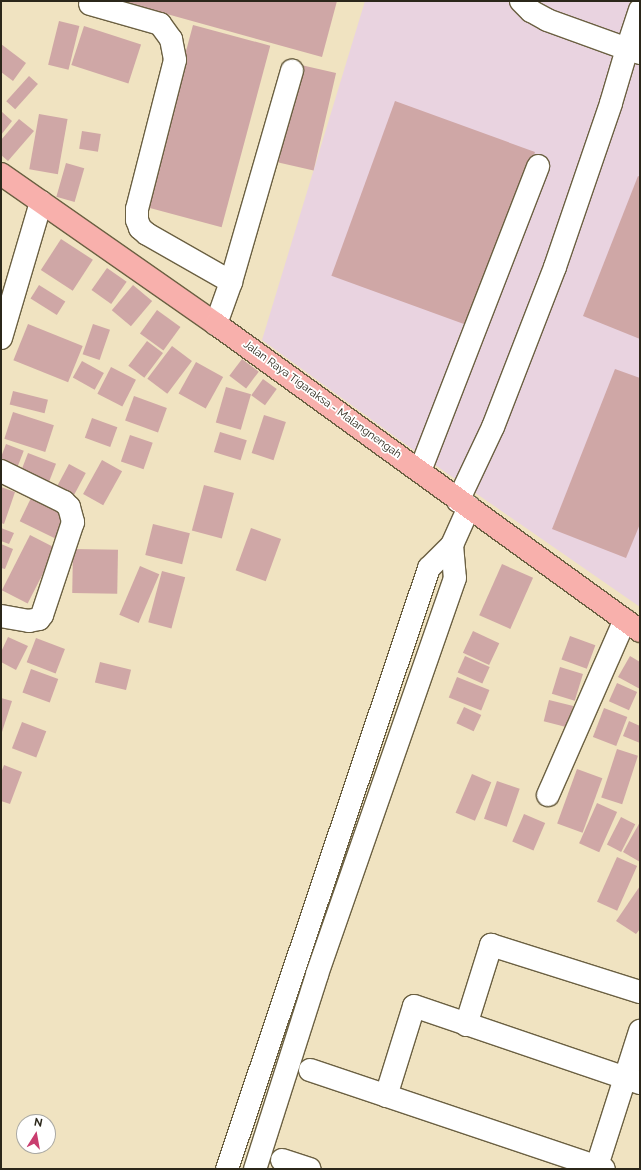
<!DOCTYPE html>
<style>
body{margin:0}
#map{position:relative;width:641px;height:1170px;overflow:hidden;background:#f0e3c1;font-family:Raleway,sans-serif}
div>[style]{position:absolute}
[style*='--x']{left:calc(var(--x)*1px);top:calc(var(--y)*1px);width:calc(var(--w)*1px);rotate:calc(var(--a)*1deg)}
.industrial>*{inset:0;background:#e9d3e0}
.building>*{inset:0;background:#cfa7a6;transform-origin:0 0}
.roads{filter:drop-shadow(1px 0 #6b6042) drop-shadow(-1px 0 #6b6042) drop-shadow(0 1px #6b6042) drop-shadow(0 -1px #6b6042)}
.minor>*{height:22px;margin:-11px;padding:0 11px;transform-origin:11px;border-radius:11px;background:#fff}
.major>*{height:22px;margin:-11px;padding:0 11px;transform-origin:11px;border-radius:11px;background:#f8b0ac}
span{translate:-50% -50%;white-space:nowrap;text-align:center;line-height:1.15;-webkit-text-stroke:3.5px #fff;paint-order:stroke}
.street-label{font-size:11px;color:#2b271a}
.frame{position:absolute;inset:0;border:2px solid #2b271a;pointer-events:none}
.north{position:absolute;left:16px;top:1114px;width:40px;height:40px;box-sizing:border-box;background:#fff;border:1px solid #aaa9a3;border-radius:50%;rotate:11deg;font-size:11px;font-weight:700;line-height:16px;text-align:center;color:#2b271a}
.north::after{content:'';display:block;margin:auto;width:14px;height:18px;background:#c93d6f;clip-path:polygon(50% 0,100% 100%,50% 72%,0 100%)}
</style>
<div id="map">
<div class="industrial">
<i style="clip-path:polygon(365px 1px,640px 1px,640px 607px,412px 449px,262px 340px)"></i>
</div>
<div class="building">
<i style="clip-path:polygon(120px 1px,337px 1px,322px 57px)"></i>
<i style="left:59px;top:21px;width:21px;height:45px;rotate:14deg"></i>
<i style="left:193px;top:25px;width:80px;height:188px;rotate:15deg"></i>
<i style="left:84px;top:26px;width:60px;height:41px;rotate:18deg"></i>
<i style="clip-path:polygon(1px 44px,26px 63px,13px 81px,1px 72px)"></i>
<i style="left:301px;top:65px;width:36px;height:100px;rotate:13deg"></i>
<i style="left:29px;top:76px;width:12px;height:34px;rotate:42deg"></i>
<i style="left:395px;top:101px;width:149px;height:186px;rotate:20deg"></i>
<i style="clip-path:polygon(1px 111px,12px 121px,1px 135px)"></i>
<i style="left:39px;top:114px;width:29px;height:56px;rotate:10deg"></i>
<i style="clip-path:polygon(19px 119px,34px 131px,8px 161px,1px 155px,1px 140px)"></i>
<i style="left:82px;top:131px;width:19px;height:18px;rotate:9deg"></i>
<i style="left:66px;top:163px;width:19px;height:35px;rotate:16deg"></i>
<i style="clip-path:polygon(638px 176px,640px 177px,640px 339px,583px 316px)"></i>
<i style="left:61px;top:239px;width:38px;height:37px;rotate:33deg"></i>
<i style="left:107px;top:268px;width:24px;height:27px;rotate:35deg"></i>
<i style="left:39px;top:285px;width:31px;height:16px;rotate:32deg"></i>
<i style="left:133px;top:285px;width:25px;height:33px;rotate:40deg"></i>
<i style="left:157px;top:310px;width:29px;height:29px;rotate:36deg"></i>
<i style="left:28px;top:324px;width:59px;height:39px;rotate:22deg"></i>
<i style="left:93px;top:324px;width:18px;height:32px;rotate:19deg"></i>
<i style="left:147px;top:341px;width:20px;height:31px;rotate:37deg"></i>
<i style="left:172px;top:346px;width:25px;height:41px;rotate:37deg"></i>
<i style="left:242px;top:359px;width:21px;height:21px;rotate:37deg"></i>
<i style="left:82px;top:361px;width:25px;height:19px;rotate:29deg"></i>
<i style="left:196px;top:362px;width:31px;height:36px;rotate:29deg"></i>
<i style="left:111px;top:367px;width:28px;height:30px;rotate:27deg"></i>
<i style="clip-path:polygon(615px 369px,640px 378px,640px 524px,626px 558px,552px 529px)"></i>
<i style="left:263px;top:379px;width:17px;height:20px;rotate:36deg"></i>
<i style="left:226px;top:387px;width:26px;height:37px;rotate:16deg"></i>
<i style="left:13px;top:391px;width:36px;height:14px;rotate:14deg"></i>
<i style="left:134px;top:396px;width:35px;height:26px;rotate:20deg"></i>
<i style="left:13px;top:412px;width:43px;height:28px;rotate:18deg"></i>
<i style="left:264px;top:415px;width:23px;height:40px;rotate:18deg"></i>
<i style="left:92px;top:418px;width:27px;height:21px;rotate:20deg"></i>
<i style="left:220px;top:432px;width:28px;height:21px;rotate:17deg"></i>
<i style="left:130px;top:435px;width:24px;height:28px;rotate:19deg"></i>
<i style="left:6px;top:444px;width:19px;height:19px;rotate:21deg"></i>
<i style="left:28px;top:453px;width:30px;height:22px;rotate:21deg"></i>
<i style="left:102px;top:460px;width:23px;height:39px;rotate:29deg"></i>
<i style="left:69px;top:464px;width:19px;height:29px;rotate:28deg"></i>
<i style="left:204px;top:485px;width:31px;height:47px;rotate:15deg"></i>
<i style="clip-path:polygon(1px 487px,15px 492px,4px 524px,1px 523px)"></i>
<i style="left:32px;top:496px;width:39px;height:28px;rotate:26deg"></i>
<i style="left:153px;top:524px;width:38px;height:32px;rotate:14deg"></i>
<i style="clip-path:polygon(1px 528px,14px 533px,9px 544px,1px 541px)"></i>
<i style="left:251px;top:528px;width:32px;height:45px;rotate:20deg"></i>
<i style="left:30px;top:535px;width:29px;height:62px;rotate:27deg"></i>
<i style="clip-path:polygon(1px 544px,13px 549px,5px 569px,1px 568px)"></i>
<i style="left:73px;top:549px;width:45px;height:44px;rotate:1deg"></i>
<i style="left:502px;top:564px;width:34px;height:56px;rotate:24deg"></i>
<i style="left:140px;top:566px;width:21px;height:53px;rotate:23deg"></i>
<i style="left:162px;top:571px;width:24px;height:53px;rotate:15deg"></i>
<i style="left:473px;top:631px;width:29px;height:24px;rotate:25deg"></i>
<i style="left:570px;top:636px;width:27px;height:25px;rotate:20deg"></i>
<i style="clip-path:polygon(8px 637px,28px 646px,16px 670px,1px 662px,1px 652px)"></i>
<i style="left:36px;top:638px;width:31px;height:26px;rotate:21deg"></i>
<i style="left:465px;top:656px;width:27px;height:18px;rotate:24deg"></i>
<i style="clip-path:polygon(630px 656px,640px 662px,640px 689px,618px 677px)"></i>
<i style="left:100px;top:662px;width:32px;height:21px;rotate:14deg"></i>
<i style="left:560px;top:667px;width:24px;height:28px;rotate:17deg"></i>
<i style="left:31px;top:669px;width:29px;height:25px;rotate:20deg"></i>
<i style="left:457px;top:677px;width:35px;height:22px;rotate:22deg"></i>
<i style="left:617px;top:683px;width:22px;height:20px;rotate:24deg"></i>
<i style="clip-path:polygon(1px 698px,12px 701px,1px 735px)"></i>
<i style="left:549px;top:700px;width:25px;height:22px;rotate:14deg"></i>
<i style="left:464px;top:707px;width:19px;height:18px;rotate:25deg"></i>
<i style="left:604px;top:708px;width:25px;height:31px;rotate:21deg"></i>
<i style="clip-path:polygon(629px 721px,640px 726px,640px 743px,623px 736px)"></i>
<i style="left:22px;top:722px;width:26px;height:28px;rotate:21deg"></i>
<i style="left:617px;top:749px;width:22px;height:51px;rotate:18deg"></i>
<i style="clip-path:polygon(4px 765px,22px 772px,10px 804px,1px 801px,1px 773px)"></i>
<i style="left:577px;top:769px;width:27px;height:58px;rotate:20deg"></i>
<i style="left:472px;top:774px;width:21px;height:42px;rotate:23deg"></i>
<i style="left:497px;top:781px;width:24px;height:40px;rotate:19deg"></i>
<i style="left:597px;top:803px;width:22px;height:44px;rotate:24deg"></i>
<i style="left:524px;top:814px;width:23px;height:30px;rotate:23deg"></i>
<i style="left:621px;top:817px;width:16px;height:31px;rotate:27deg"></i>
<i style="clip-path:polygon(640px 822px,640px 862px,623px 852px)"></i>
<i style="left:617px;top:857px;width:22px;height:49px;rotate:24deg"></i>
<i style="clip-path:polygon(640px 886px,640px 929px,636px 934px,616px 921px)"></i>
</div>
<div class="roads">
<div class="minor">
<i style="--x:521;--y:1;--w:14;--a:45"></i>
<i style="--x:531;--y:11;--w:18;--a:29"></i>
<i style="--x:547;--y:20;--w:85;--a:19.9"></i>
<i style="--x:627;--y:49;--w:41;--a:-71.6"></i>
<i style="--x:90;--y:4;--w:73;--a:15.9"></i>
<i style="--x:160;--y:24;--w:19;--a:54"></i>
<i style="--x:171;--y:39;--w:21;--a:79"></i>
<i style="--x:175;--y:60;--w:154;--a:104.3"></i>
<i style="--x:137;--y:209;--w:11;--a:90"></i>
<i style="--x:137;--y:220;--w:9;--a:69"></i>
<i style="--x:140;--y:228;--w:9;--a:41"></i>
<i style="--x:147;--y:234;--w:97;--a:29.7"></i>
<i style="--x:231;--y:282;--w:45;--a:109.7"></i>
<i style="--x:231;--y:282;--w:220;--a:-73.9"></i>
<i style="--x:1;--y:338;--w:142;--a:-73.6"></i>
<i style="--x:1;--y:471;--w:70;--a:26.2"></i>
<i style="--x:64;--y:502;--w:7;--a:45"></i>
<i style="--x:69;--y:507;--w:16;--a:75"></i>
<i style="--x:73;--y:522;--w:98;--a:108.4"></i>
<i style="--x:42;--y:615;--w:5;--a:127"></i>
<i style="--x:39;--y:619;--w:10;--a:169"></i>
<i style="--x:29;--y:621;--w:28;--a:-170"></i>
<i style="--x:420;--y:471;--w:327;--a:-68.8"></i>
<i style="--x:458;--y:501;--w:82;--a:-64.7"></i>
<i style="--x:493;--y:427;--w:172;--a:-68.8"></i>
<i style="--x:555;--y:267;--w:173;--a:-71.1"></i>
<i style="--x:611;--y:103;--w:56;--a:-73.5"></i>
<i style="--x:627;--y:49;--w:14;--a:17"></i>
<i style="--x:452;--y:545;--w:42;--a:-65.9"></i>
<i style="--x:548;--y:795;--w:191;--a:-66.3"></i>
<i style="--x:466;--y:1025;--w:84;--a:-72.6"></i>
<i style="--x:491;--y:945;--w:156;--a:17.5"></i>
<i style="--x:310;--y:1070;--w:310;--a:18.6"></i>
<i style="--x:386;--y:1096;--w:94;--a:-72.7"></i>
<i style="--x:414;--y:1006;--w:239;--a:18.8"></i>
<i style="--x:282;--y:1160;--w:29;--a:18"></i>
<i style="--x:227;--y:1169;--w:634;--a:-71.42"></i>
<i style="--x:429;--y:568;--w:33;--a:-45"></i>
<i style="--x:452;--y:545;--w:33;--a:85"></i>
<i style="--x:455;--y:578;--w:420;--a:109.2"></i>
<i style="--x:317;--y:975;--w:204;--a:107.7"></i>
<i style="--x:596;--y:1169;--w:145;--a:-72.3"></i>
</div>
<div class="major">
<i style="--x:1;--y:174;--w:262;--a:34.9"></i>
<i style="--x:216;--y:324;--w:523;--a:35.91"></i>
</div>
</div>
<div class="street-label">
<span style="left:322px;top:400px;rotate:36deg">Jalan Raya Tigaraksa - Malangnengah</span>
</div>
<div class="frame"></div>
<div class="north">N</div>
</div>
